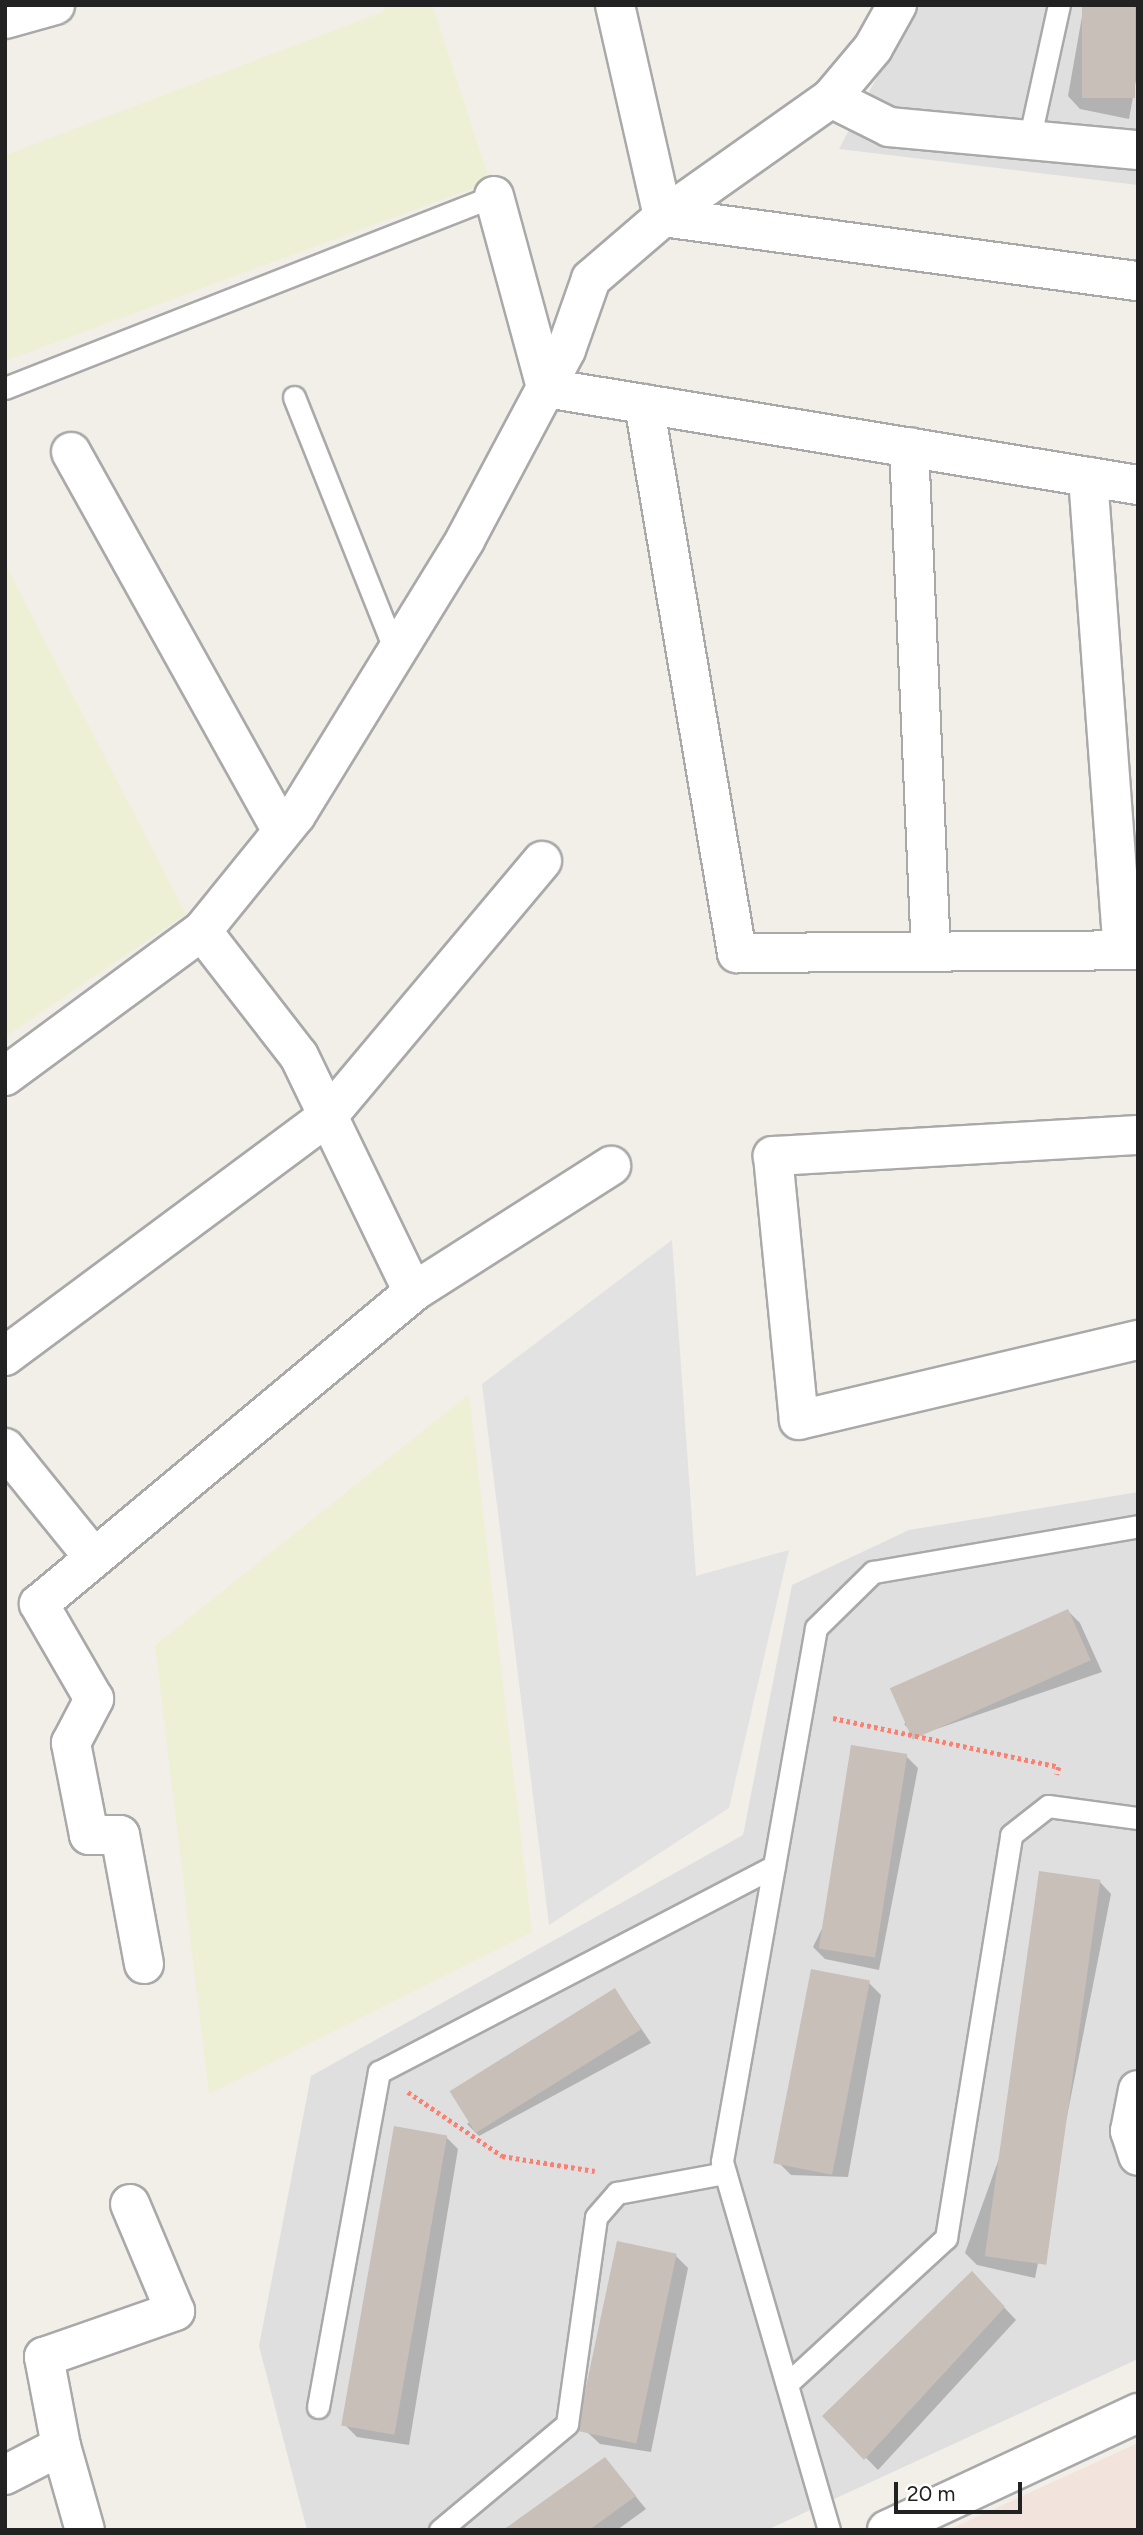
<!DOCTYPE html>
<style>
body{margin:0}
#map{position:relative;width:1143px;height:2535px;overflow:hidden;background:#f2efe9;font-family:Figtree,sans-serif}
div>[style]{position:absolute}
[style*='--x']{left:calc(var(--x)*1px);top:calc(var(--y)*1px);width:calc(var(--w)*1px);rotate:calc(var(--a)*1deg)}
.residential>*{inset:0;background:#e0dfdf}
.military>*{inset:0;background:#f3e3dd}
.farmland>*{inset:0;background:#eef0d5}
.parking>*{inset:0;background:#e2e2e2}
.shadow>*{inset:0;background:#0003}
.building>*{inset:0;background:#c7bfb8;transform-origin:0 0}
.path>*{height:4.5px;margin-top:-2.25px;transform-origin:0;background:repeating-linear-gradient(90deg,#fa8072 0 3.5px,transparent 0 7px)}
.roads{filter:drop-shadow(2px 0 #a9a9a9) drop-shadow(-2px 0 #a9a9a9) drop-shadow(0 2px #a9a9a9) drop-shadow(0 -2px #a9a9a9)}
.service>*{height:21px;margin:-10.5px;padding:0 10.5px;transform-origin:10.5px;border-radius:10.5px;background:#fff}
.minor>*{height:38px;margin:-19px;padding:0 19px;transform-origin:19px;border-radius:19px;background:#fff}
span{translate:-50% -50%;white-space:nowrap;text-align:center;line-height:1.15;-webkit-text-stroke:5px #fff;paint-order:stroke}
.frame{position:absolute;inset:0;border:7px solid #222;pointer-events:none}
.scale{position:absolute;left:894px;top:2482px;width:128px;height:32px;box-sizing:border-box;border:4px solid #222;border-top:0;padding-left:9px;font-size:21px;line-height:24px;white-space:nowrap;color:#222;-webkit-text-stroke:5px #fff;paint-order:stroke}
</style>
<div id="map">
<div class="residential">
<i style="clip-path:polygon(915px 5px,1138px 5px,1138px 185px,839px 149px)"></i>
<i style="clip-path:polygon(1138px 1492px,1138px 2359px,767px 2530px,307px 2530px,259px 2346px,311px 2076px,743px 1835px,792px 1585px,909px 1530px)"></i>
</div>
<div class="military">
<i style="clip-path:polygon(1138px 2443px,1138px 2530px,948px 2530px)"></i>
</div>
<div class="farmland">
<i style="clip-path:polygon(383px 5px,436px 5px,433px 7px,490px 182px,5px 361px,5px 155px,385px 11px)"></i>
<i style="clip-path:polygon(5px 564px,186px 914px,5px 1037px)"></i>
<i style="clip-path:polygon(469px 1394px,532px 1932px,209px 2094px,155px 1645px)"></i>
</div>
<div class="parking">
<i style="clip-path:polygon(672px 1240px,696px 1576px,789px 1550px,729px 1808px,549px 1925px,482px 1384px)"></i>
</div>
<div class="shadow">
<i style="clip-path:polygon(1084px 5px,1138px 5px,1138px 69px,1129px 119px,1080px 109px,1068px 96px)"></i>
<i style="clip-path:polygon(1068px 1611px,1080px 1623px,1102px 1672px,916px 1736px,904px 1724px)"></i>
<i style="clip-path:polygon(906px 1756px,918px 1768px,879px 1970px,825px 1959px,813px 1947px)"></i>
<i style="clip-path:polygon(1099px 1881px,1111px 1894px,1035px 2278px,977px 2265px,965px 2253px)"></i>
<i style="clip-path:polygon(869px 1983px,881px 1995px,848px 2177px,791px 2175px,779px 2163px)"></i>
<i style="clip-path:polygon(615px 1990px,651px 2043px,479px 2136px,467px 2124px)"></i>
<i style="clip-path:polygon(446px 2137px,458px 2149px,409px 2445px,357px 2437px,345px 2425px)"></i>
<i style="clip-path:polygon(676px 2256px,688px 2268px,651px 2452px,600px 2444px,587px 2432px)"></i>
<i style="clip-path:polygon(984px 2286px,1016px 2320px,878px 2470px,825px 2416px)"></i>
<i style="clip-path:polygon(605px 2459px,646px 2509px,617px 2530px,506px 2530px)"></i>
</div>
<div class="building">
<i style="left:1082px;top:5px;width:53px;height:93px"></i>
<i style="left:1068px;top:1609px;width:56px;height:195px;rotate:66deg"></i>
<i style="left:851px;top:1745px;width:57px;height:206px;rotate:9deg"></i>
<i style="left:1039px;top:1871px;width:62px;height:389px;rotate:8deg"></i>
<i style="left:811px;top:1969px;width:60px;height:198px;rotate:11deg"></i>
<i style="left:615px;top:1988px;width:49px;height:195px;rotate:58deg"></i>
<i style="left:394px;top:2126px;width:54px;height:304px;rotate:10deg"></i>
<i style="left:617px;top:2241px;width:61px;height:194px;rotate:12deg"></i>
<i style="clip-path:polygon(972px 2271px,1005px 2307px,864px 2460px,822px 2416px)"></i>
<i style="clip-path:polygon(605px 2457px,636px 2496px,589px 2530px,503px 2530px)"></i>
</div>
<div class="path">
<i style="--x:833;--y:1718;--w:231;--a:12.2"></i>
<i style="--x:1059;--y:1767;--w:8;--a:104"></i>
<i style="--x:408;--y:2092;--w:114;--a:34.2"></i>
<i style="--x:502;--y:2156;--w:94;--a:9.2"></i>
</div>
<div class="roads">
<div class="service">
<i style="--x:1029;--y:141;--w:139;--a:-77.6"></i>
<i style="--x:5;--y:388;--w:525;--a:-21.44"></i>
<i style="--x:294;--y:397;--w:279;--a:68.3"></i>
<i style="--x:787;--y:2384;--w:216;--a:-42.6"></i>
<i style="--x:946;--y:2238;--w:408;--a:-80.8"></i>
<i style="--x:1011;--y:1835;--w:47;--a:-38.1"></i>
<i style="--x:1048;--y:1806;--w:91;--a:7.6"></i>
<i style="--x:318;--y:2407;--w:341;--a:-79.7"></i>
<i style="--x:379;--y:2072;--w:445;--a:-27.5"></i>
<i style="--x:440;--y:2530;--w:165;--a:-39.8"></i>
<i style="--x:567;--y:2424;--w:209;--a:-82"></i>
<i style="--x:596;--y:2217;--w:32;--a:-49"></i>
<i style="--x:617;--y:2193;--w:110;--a:-10.5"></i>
<i style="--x:829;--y:2530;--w:384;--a:-106.2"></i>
<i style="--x:722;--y:2161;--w:541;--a:-80"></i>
<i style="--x:816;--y:1628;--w:80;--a:-44.5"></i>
<i style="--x:873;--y:1572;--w:269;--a:-9.8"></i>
</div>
<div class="minor">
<i style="--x:615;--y:5;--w:217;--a:77.2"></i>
<i style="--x:663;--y:217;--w:479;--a:7.7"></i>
<i style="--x:897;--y:5;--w:49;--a:119.2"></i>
<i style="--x:873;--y:48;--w:65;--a:130"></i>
<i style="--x:831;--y:98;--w:65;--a:26.6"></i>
<i style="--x:889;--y:127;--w:250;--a:5.3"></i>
<i style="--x:5;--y:19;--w:52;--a:-15.6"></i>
<i style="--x:494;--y:196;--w:199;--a:74.8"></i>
<i style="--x:546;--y:388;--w:600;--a:9.31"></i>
<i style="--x:644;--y:404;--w:557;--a:80.39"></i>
<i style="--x:737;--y:953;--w:401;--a:-0.4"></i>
<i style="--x:909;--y:447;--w:505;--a:87.51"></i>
<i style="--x:71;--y:452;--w:434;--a:60.9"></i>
<i style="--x:1088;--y:477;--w:474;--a:85.8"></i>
<i style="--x:202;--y:931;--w:158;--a:52.2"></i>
<i style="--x:299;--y:1056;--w:262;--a:64.2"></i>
<i style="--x:5;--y:1076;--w:245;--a:-36.4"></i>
<i style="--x:202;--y:931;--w:149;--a:-51"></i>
<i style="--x:296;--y:815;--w:323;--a:-58.4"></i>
<i style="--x:465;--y:540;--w:215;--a:-62"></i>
<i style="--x:566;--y:350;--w:75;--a:-70.6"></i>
<i style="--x:591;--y:279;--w:95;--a:-40.7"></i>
<i style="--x:663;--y:217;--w:206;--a:-35.3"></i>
<i style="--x:1138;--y:1135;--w:366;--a:176.7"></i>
<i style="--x:773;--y:1156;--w:265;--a:84.4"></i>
<i style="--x:799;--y:1420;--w:348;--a:-13.3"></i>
<i style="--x:5;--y:1356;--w:402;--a:-36.6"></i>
<i style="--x:328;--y:1116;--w:333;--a:-50"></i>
<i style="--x:5;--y:1448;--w:141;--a:51"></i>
<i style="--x:144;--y:1964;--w:131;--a:-100.5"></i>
<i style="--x:120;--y:1835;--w:31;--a:180"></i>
<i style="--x:89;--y:1835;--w:94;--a:-101.1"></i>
<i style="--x:71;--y:1743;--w:50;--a:-62.4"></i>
<i style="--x:94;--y:1699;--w:110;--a:-120.1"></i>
<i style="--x:39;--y:1604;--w:487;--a:-39.8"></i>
<i style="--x:413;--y:1292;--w:235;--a:-32.5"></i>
<i style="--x:1138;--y:2090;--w:42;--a:101"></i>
<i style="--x:1130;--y:2131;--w:26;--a:72"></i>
<i style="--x:61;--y:2446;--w:91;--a:-100.8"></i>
<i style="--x:44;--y:2357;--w:139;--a:-19.3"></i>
<i style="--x:175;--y:2311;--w:116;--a:-112.8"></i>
<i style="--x:5;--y:2475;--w:63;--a:-27.4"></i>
<i style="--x:61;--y:2446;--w:87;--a:74.1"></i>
<i style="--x:887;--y:2530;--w:277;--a:-25"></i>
</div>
</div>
<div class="frame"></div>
<div class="scale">20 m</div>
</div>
